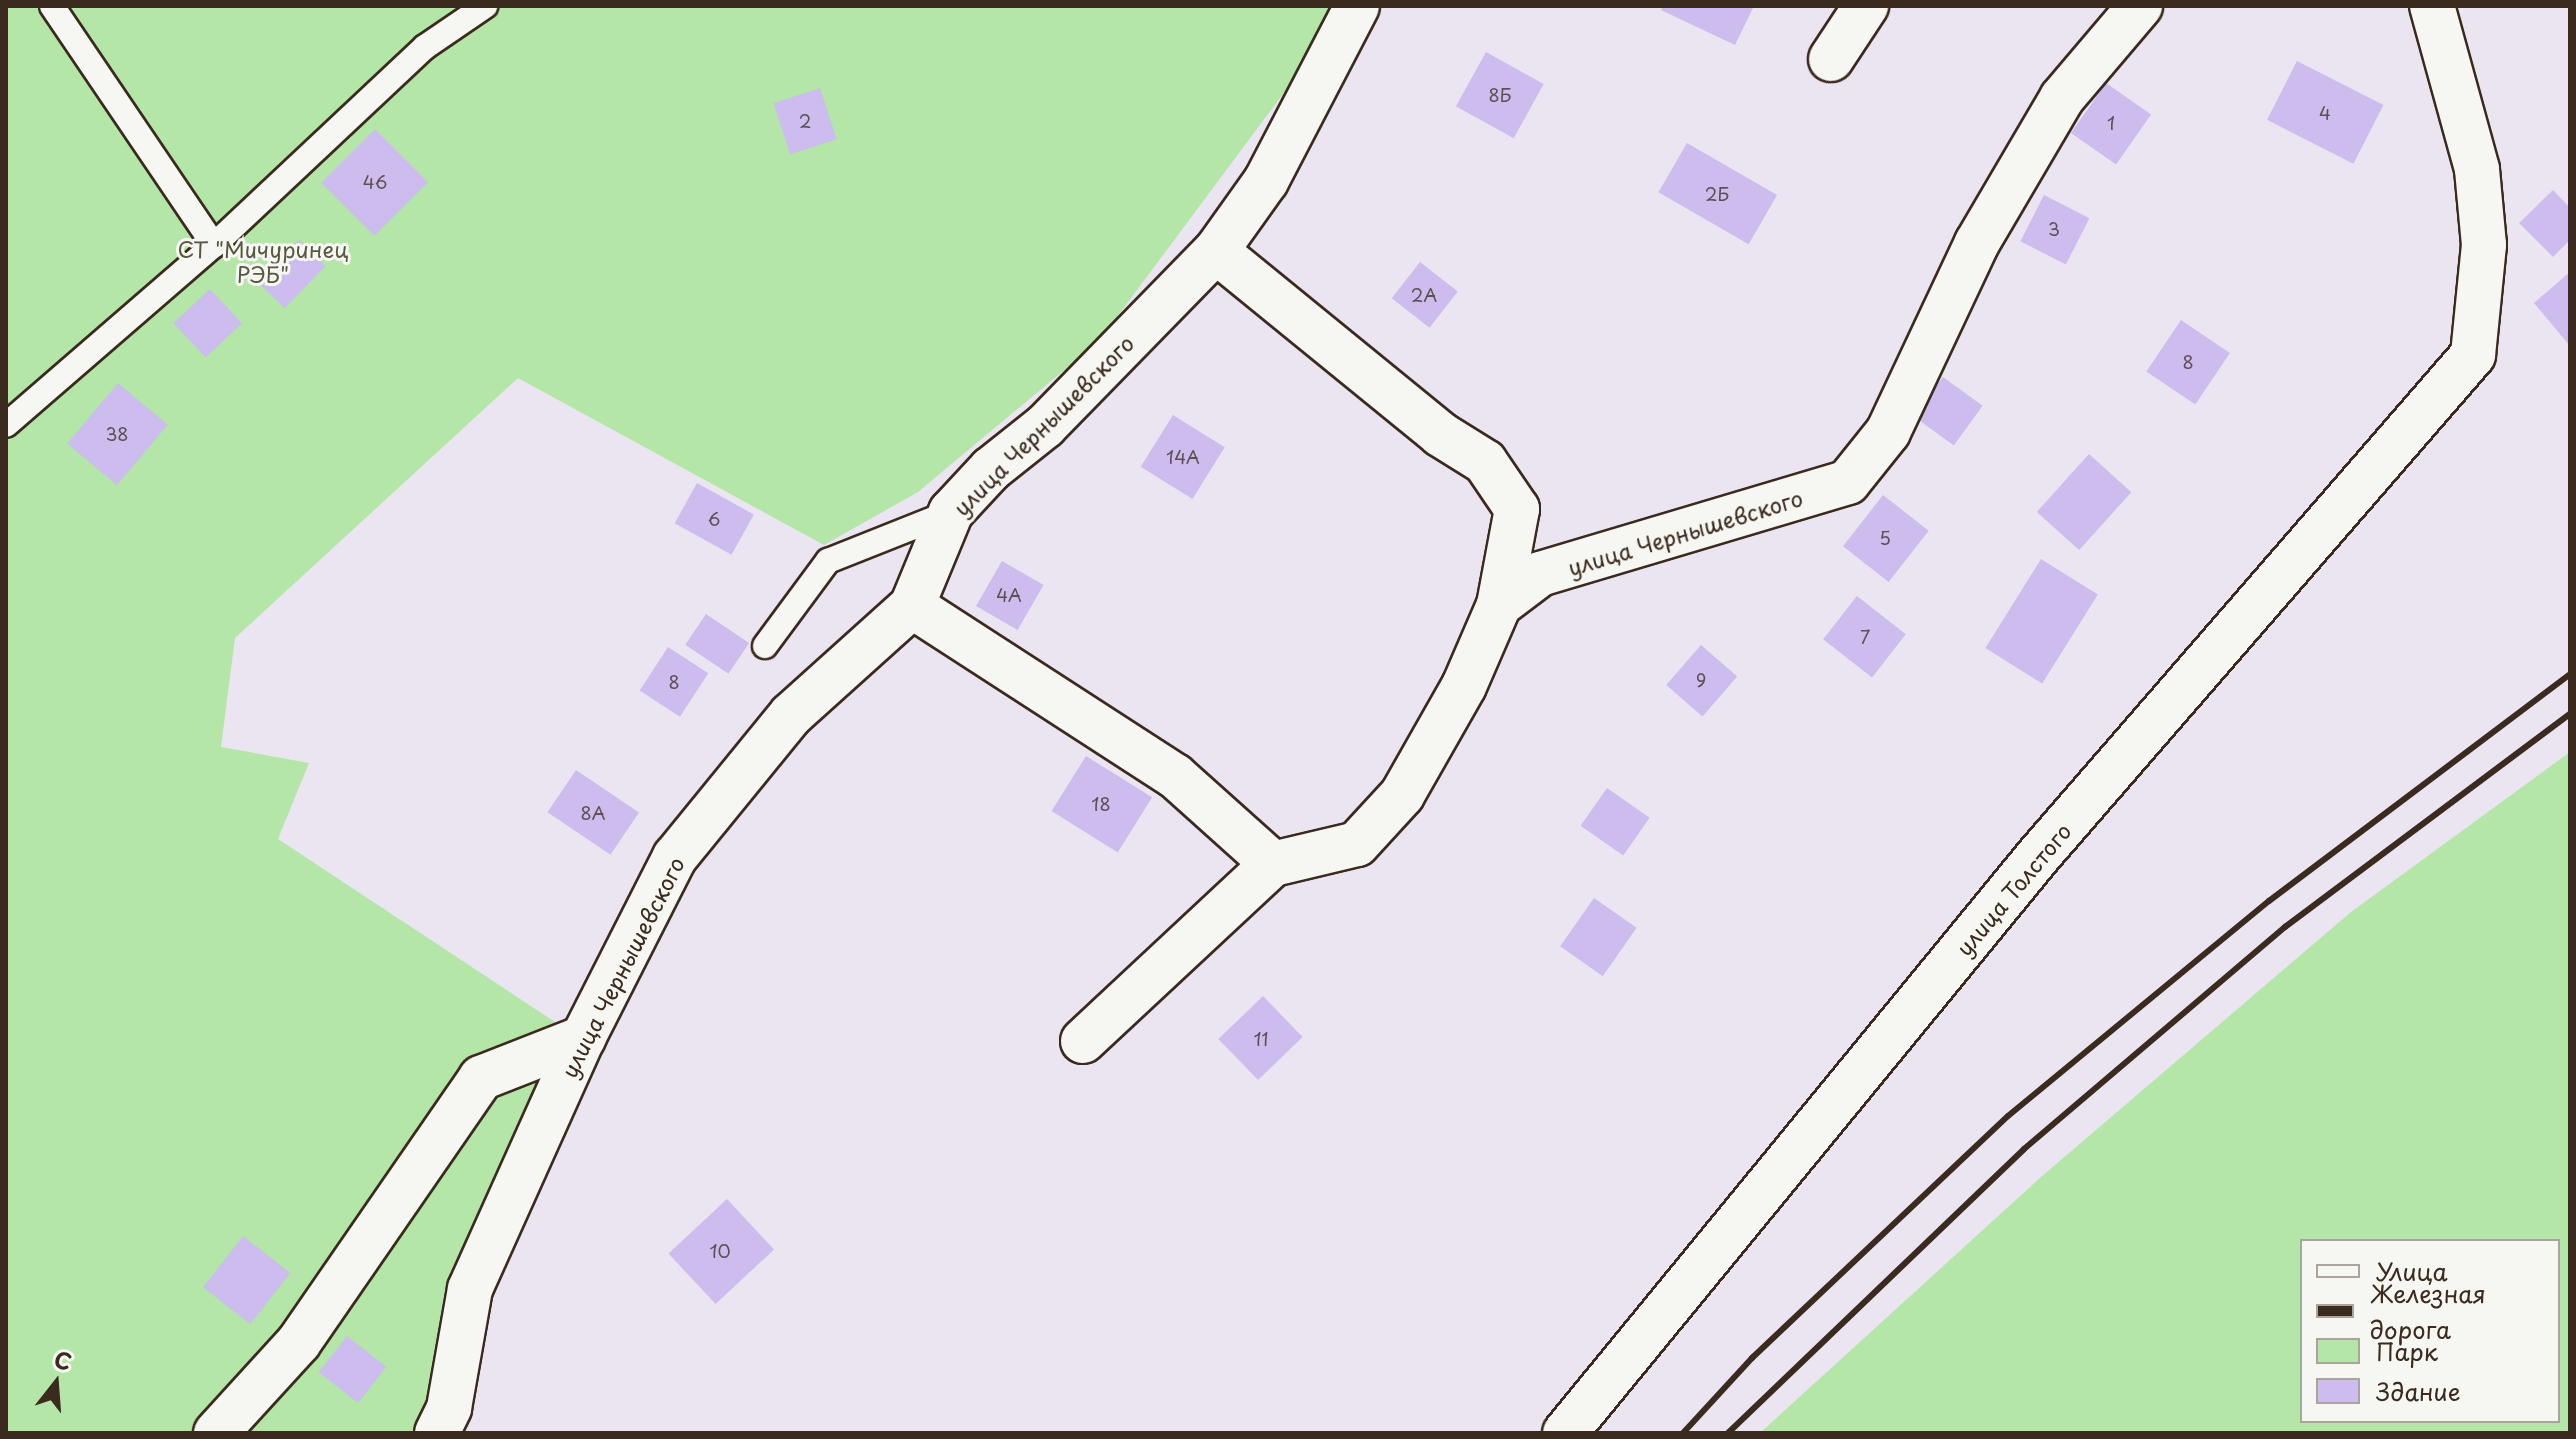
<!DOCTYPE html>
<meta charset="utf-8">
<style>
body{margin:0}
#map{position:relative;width:2576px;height:1439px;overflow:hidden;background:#eae5f1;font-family:"Playpen Sans",sans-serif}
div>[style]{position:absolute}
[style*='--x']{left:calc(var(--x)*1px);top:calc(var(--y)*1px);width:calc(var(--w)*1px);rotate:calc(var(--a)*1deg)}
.green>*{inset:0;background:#b3e6a7}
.building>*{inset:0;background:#cdbdee;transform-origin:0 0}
.roads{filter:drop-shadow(2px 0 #3b2a1e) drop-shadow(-2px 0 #3b2a1e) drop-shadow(0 2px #3b2a1e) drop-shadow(0 -2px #3b2a1e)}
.service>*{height:24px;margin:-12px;padding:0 12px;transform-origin:12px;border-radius:12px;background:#f6f6f2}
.minor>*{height:44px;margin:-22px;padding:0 22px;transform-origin:22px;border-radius:22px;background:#f6f6f2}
.rail>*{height:6px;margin:-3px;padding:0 3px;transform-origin:3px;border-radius:3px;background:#3b2a1e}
span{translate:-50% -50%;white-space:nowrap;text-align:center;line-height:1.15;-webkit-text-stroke:6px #f6f6f2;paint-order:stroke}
.number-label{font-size:18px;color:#604f52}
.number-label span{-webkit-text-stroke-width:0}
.park-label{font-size:22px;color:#595940}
.street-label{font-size:22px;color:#3b2a1e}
.frame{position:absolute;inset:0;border:8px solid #3b2a1e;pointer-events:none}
.legend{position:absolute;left:2300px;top:1239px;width:260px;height:184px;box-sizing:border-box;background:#f6f6f2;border:2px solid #aba49d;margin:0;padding:10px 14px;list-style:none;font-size:24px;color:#3b2a1e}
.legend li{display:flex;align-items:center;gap:16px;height:40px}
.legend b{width:40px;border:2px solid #aba49d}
.north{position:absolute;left:16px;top:1343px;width:80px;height:80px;-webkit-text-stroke:6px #f6f6f2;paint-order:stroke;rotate:17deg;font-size:22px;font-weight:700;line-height:32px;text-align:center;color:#3b2a1e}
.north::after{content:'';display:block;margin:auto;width:28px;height:36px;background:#3b2a1e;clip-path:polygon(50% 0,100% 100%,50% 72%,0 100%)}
</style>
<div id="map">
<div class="green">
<i style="clip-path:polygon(6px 6px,1330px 6px,1315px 51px,1099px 341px,918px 492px,824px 545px,518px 378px,235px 638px,221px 747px,309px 763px,278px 839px,573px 1034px,415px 1433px,6px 1433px)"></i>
<i style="clip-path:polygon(evenodd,2570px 752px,2570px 1433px,1760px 1433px,2041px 1177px,2351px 912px,2570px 752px,2302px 1241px,2558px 1241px,2558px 1421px,2302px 1421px,2302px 1241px)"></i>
</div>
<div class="building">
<i style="clip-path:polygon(1663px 6px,1754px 6px,1735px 45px,1661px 10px)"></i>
<i style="left:1486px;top:52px;width:66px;height:62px;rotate:29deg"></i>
<i style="left:2297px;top:61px;width:97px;height:66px;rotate:27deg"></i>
<i style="left:2106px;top:83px;width:55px;height:61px;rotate:35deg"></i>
<i style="left:820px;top:88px;width:54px;height:49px;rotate:72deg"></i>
<i style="left:375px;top:129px;width:75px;height:76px;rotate:45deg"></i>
<i style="left:1687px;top:143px;width:104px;height:57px;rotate:30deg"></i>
<i style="clip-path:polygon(2553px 190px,2570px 208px,2570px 240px,2553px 257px,2519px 223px)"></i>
<i style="left:2044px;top:195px;width:51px;height:52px;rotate:27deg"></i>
<i style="left:299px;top:240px;width:37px;height:59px;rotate:44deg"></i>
<i style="left:1420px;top:262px;width:48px;height:46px;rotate:38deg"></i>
<i style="clip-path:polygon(2570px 272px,2570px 346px,2534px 303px)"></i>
<i style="left:210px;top:289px;width:47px;height:50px;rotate:47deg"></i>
<i style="left:2181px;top:320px;width:59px;height:62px;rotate:34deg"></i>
<i style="left:1943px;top:377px;width:49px;height:49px;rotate:36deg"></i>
<i style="left:118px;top:383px;width:65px;height:79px;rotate:40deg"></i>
<i style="left:1173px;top:415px;width:61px;height:61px;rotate:32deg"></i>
<i style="left:2089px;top:454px;width:57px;height:78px;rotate:42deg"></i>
<i style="left:697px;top:483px;width:65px;height:46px;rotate:29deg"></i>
<i style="left:1883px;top:495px;width:58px;height:65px;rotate:38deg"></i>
<i style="left:2041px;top:559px;width:67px;height:105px;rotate:32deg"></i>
<i style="left:1002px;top:561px;width:48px;height:52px;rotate:30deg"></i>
<i style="left:1857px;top:596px;width:62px;height:55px;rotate:38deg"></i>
<i style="left:706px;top:614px;width:52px;height:37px;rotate:34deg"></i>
<i style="left:1701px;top:645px;width:48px;height:53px;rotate:41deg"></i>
<i style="left:668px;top:647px;width:48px;height:52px;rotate:33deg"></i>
<i style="left:1086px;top:756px;width:78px;height:65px;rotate:32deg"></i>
<i style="left:576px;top:770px;width:76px;height:51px;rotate:34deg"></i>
<i style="left:1607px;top:788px;width:52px;height:46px;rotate:35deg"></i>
<i style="left:1594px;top:898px;width:52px;height:59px;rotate:35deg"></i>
<i style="left:1263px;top:996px;width:57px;height:62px;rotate:46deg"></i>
<i style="left:727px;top:1199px;width:69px;height:80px;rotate:47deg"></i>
<i style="left:243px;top:1236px;width:60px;height:65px;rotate:38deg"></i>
<i style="left:347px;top:1336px;width:50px;height:46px;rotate:38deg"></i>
</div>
<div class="roads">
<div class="service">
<i style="--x:52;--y:6;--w:289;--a:55.9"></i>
<i style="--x:6;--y:425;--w:275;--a:-40.9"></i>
<i style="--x:214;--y:245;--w:289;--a:-43.2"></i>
<i style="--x:425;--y:47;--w:73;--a:-34.3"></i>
<i style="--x:765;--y:646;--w:106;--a:-53.5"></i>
<i style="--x:828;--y:561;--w:132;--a:-21.7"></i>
</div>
<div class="minor">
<i style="--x:1831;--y:59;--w:64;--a:-56.6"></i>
<i style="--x:1216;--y:251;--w:289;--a:39.2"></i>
<i style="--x:1440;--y:434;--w:53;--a:31.9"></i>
<i style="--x:1485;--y:462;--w:57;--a:55.8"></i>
<i style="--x:1517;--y:509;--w:98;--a:100.6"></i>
<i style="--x:912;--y:606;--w:313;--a:32.9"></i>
<i style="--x:1175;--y:776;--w:132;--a:41.9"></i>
<i style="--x:1083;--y:1041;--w:260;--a:-43"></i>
<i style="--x:1273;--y:864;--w:86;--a:-13.4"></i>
<i style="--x:1357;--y:844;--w:67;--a:-47.4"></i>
<i style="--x:1402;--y:795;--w:125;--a:-60.4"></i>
<i style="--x:1464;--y:686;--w:88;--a:-66.6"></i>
<i style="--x:1499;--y:605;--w:51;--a:-37.1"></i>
<i style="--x:1540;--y:574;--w:321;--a:-16.6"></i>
<i style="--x:1848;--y:482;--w:64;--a:-51.3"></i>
<i style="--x:1888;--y:432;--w:209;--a:-64.8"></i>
<i style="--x:1977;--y:243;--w:168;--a:-59.6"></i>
<i style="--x:2062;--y:98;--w:121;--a:-49.7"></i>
<i style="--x:216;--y:1433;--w:123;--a:-47.6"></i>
<i style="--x:299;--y:1342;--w:321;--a:-55.4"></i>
<i style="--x:481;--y:1078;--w:110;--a:-21.4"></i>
<i style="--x:437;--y:1433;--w:28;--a:-64"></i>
<i style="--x:449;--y:1408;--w:121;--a:-80"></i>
<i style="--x:470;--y:1289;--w:275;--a:-65.8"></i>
<i style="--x:583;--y:1038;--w:203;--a:-63.1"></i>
<i style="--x:675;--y:857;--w:183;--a:-50.8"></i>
<i style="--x:791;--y:715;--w:163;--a:-42"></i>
<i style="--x:912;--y:606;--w:102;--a:-67.5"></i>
<i style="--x:951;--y:512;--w:59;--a:-47.1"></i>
<i style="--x:991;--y:469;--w:69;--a:-38.5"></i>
<i style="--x:1045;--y:426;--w:245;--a:-45.7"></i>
<i style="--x:1216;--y:251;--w:86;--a:-54.5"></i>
<i style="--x:1266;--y:181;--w:197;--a:-62.5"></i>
<i style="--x:1565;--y:1433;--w:748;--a:-50.65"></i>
<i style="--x:2039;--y:855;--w:662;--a:-49.04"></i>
<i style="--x:2473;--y:355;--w:111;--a:-84.3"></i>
<i style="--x:2484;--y:245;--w:76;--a:-95.3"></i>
<i style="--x:2477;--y:169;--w:169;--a:-105.4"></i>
</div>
</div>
<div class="rail">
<i style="--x:1683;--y:1433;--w:102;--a:-47.4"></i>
<i style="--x:1752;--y:1358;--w:352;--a:-43.4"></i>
<i style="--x:2008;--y:1116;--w:338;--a:-39.5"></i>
<i style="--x:2269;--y:901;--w:377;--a:-37"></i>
<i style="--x:1728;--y:1433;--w:410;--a:-43.8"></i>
<i style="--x:2024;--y:1149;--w:343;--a:-40.4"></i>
<i style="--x:2285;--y:927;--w:356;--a:-36.8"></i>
</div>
<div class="number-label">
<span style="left:1500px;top:95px">8Б</span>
<span style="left:2325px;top:113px">4</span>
<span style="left:805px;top:121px">2</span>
<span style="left:2111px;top:123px">1</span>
<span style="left:375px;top:182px">46</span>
<span style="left:1717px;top:194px">2Б</span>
<span style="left:2054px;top:229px">3</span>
<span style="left:1424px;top:295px">2А</span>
<span style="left:2188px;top:362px">8</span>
<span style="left:117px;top:434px">38</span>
<span style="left:1183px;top:457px">14А</span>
<span style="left:714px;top:519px">6</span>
<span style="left:1885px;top:538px">5</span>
<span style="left:1009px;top:595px">4А</span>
<span style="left:1865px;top:637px">7</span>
<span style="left:1701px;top:680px">9</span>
<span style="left:674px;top:682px">8</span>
<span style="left:1101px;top:804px">18</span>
<span style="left:593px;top:813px">8А</span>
<span style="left:1261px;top:1039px">11</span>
<span style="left:720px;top:1251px">10</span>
</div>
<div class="park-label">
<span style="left:263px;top:261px">СТ "Мичуринец<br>РЭБ"</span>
</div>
<div class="street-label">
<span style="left:1043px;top:425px;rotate:-45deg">улица Чернышевского</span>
<span style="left:1685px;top:532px;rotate:-17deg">улица Чернышевского</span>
<span style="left:2013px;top:889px;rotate:-50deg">улица Толстого</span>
<span style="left:622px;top:967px;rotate:-63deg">улица Чернышевского</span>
</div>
<div class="frame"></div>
<ul class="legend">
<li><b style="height:10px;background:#f6f6f2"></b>Улица</li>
<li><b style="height:10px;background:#3b2a1e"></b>Железная дорога</li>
<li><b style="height:22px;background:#b3e6a7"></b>Парк</li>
<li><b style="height:22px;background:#cdbdee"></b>Здание</li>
</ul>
<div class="north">С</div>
</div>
